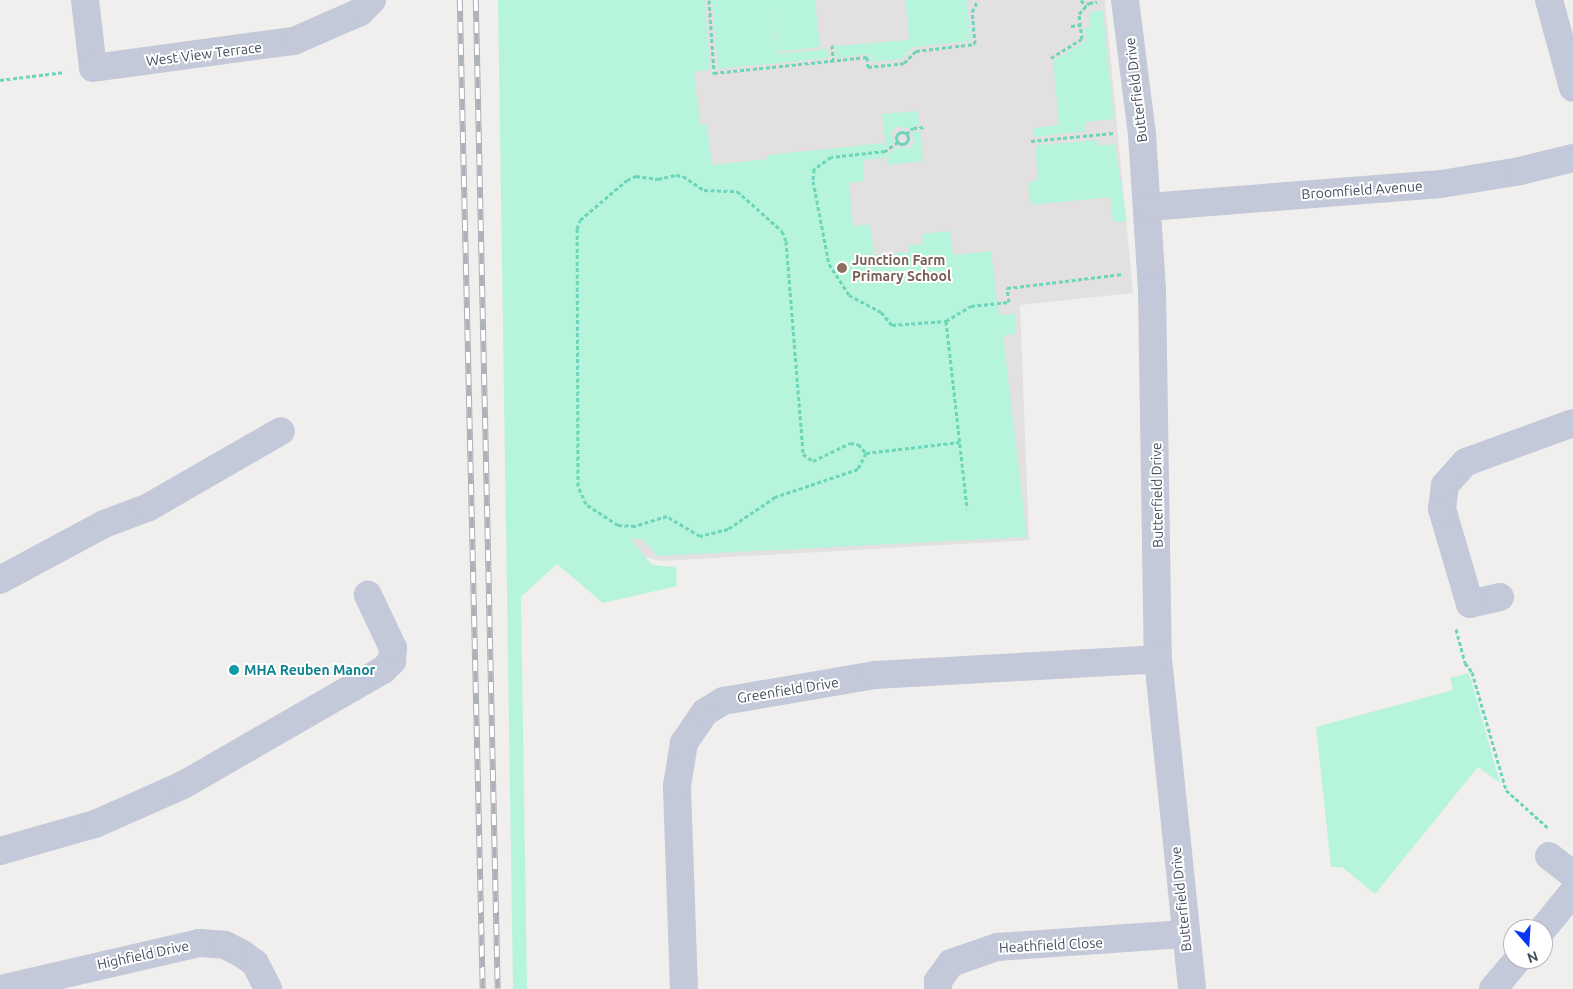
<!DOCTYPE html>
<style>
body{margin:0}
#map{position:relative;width:1573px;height:989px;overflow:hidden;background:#f1eeee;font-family:Ubuntu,sans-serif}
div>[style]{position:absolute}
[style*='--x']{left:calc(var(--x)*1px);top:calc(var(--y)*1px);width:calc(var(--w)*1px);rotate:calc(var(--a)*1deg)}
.education>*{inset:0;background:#e2e0e0}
.green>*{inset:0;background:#b7f4dc}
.path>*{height:3px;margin-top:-1.5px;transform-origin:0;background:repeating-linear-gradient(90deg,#6bd6b9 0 4px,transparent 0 6.5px)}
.path>.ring{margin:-1.5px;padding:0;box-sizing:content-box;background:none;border:3px solid #6bd6b9;border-radius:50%}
.minor>*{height:28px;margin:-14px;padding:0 14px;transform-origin:14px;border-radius:14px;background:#c3c9d8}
.rail>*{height:5.5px;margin-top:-2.75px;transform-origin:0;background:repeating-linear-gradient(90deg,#fff 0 11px,#afb1b9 0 22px);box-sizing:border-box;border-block:1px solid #afb1b9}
.dots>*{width:14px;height:14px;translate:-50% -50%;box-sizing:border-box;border:2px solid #fff;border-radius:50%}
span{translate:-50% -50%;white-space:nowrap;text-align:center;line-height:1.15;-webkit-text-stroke:4px #fff;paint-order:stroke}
.street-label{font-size:14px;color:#444c5e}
.education-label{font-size:14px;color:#785e54;font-weight:700}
.left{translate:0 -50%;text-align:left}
.culture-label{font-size:14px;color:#0d838f;font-weight:700}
.north{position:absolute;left:1503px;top:919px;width:50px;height:50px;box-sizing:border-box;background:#fff;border:1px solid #b4b7bf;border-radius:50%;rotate:161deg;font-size:14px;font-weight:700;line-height:20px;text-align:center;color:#444c5e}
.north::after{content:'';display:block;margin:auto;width:18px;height:22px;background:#0538f4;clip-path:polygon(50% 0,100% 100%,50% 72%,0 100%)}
</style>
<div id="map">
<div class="education">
<i style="clip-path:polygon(600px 0,1105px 0,1133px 293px,1020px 305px,1029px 540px,660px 561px,588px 541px,556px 500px,552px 243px,564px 98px)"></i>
</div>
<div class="green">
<i style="clip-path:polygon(498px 0,705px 0,710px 70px,694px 72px,700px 125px,707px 124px,712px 165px,768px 159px,768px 155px,884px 143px,886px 158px,863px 160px,864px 181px,849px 183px,853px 226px,870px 224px,874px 255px,909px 252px,908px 245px,923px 244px,922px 234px,950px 231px,953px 255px,991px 251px,999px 315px,1015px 314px,1015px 334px,1003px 336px,1027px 537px,658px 556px,642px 539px,630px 539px,652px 565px,676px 567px,677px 586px,603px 603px,557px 564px,521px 597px,527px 989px,513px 989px)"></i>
<i style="clip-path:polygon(815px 0,820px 47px,779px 52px,773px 4px,778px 54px,828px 49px,829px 58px,718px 69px,712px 0)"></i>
<i style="clip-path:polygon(905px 0,967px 0,971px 41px,913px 47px,902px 59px,871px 62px,870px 54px,836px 58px,835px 46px,909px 40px)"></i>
<i style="clip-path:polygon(1103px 11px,1114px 119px,1086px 122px,1086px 131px,1034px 137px,1033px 128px,1059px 125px,1053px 61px,1086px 41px,1084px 28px,1090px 27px,1089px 12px)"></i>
<i style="clip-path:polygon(918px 111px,919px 124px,908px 129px,898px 126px,891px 132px,894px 142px,886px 149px,882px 114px)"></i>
<i style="clip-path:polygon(920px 130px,923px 161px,888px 165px,887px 154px,899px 147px,908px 149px,915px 143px,912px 133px)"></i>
<i style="clip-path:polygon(1097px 140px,1098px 146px,1115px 144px,1127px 221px,1113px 222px,1110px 197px,1031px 205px,1028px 183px,1038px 180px,1035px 150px,1037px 145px)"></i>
<i style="clip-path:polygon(1469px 673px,1500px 783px,1478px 767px,1375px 894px,1342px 867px,1331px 867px,1316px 727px,1453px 690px,1450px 678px)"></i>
</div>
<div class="path">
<i style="--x:709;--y:0;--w:74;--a:86.1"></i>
<i style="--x:1081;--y:0;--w:8;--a:50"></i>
<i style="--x:1071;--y:26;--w:10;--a:-6"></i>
<i style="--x:832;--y:45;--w:15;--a:86"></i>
<i style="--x:1051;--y:58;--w:36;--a:-32"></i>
<i style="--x:1082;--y:39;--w:25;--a:-97"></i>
<i style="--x:1079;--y:14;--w:15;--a:-48"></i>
<i style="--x:1089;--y:3;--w:8;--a:-7"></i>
<i style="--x:714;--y:73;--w:154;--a:-6"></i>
<i style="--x:867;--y:57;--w:10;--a:84"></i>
<i style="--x:868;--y:67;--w:36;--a:-6"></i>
<i style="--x:904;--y:63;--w:17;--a:-45"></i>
<i style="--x:916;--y:51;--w:59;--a:-6.8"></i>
<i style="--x:975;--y:44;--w:32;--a:-95"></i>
<i style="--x:972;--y:12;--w:13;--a:-63"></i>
<i style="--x:0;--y:80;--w:65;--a:-7"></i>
<i class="ring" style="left:896px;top:132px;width:9px;height:9px"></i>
<i style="--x:906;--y:134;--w:9;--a:-41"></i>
<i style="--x:913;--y:128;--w:13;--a:-4"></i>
<i style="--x:1031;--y:141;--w:83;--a:-5.5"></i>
<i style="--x:898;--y:142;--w:16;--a:145"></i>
<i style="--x:885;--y:151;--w:54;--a:173.7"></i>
<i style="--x:831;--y:157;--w:21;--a:145"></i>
<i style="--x:814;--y:169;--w:12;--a:95"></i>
<i style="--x:813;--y:181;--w:85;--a:79.1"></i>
<i style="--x:829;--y:264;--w:37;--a:57"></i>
<i style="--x:849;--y:295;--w:36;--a:28"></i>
<i style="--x:881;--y:312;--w:17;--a:50"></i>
<i style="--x:892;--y:325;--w:54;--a:-4.2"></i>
<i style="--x:946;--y:321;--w:189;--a:83.6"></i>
<i style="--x:676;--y:175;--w:7;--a:8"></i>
<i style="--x:683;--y:176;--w:25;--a:34"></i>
<i style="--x:704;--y:190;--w:33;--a:2"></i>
<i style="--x:737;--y:191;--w:60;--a:41.6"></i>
<i style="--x:782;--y:231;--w:11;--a:68"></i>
<i style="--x:786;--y:241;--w:214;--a:85.4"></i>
<i style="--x:803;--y:454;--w:12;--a:35"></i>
<i style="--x:813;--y:461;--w:41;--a:-25.9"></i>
<i style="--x:850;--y:443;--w:8;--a:7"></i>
<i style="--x:858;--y:444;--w:12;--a:48"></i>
<i style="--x:866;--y:453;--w:18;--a:117"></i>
<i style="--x:858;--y:469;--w:88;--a:161.4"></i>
<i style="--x:775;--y:497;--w:57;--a:145.8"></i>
<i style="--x:728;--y:529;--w:29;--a:166"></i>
<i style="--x:700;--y:536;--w:39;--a:-149"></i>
<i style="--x:667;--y:516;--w:34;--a:163"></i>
<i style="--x:635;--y:526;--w:17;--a:-177"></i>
<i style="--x:618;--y:525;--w:38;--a:-147"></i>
<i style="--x:586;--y:504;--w:20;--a:-114"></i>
<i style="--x:578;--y:486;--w:257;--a:-90.2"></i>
<i style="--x:577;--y:229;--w:9;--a:-72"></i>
<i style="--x:580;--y:220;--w:62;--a:-40.4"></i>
<i style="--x:627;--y:180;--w:10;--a:-24"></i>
<i style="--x:636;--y:176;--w:22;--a:8"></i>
<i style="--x:658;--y:179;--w:18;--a:-13"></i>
<i style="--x:946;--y:321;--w:29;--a:-31"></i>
<i style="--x:971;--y:306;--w:38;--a:-6"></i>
<i style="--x:1009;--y:302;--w:14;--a:-98"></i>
<i style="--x:1007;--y:288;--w:117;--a:-6.9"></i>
<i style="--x:866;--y:453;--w:94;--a:-6.7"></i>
<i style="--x:1456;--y:629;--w:35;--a:75"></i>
<i style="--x:1465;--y:663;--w:11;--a:52"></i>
<i style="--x:1472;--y:672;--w:123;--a:73.9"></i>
<i style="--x:1506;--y:790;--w:57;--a:42.1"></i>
</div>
<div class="minor">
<i style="--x:85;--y:0;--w:68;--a:83.3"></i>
<i style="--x:93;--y:68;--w:203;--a:-7.7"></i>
<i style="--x:294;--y:41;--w:72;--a:-23.7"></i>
<i style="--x:360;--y:12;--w:17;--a:-45"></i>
<i style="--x:1125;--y:0;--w:136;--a:82.8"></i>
<i style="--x:1142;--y:135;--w:154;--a:86.3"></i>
<i style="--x:1152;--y:289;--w:370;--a:89.1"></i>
<i style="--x:1158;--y:659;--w:332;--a:84.1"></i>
<i style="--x:1549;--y:0;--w:91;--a:74.7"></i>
<i style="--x:1148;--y:207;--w:294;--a:-4.5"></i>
<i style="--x:1441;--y:184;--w:80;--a:-9.3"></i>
<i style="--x:1520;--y:171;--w:55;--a:-13.8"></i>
<i style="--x:0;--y:580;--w:118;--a:-28.3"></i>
<i style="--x:104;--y:524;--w:48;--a:-20.7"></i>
<i style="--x:149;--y:507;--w:152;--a:-29.9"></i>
<i style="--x:1500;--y:597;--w:31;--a:167"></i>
<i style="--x:1470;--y:604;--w:99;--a:-106.4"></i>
<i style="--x:1442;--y:509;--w:24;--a:-83"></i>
<i style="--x:1445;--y:485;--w:31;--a:-48"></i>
<i style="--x:1466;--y:462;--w:114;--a:-20"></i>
<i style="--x:0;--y:851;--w:99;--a:-15.9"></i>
<i style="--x:95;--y:824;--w:96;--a:-23.9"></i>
<i style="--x:183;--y:785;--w:231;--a:-29.9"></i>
<i style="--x:383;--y:670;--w:13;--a:-45"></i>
<i style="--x:392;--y:661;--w:13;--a:-86"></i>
<i style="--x:393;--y:648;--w:59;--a:-115.3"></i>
<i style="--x:1549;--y:856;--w:31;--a:38"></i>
<i style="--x:1543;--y:929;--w:48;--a:-51"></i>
<i style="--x:0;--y:989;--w:204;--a:-13"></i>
<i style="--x:199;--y:943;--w:26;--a:4"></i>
<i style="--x:225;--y:945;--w:18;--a:27"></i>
<i style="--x:241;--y:953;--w:17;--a:36"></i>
<i style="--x:255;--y:963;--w:29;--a:63"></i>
<i style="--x:684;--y:989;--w:203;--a:-92"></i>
<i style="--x:677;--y:786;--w:44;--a:-80.8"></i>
<i style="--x:684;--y:743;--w:37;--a:-56"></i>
<i style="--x:705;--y:712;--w:21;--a:-31"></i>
<i style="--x:723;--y:701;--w:154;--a:-9.7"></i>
<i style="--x:875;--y:675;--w:283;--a:-3.2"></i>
<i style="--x:938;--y:989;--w:8;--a:-90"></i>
<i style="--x:938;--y:981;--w:22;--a:-54"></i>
<i style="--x:951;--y:963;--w:49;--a:-19.2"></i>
<i style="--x:997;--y:947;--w:187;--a:-4"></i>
<i style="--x:1493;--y:989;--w:39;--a:-50"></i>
</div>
<div class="rail">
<i style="--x:460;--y:0;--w:989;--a:88.67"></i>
<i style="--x:476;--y:0;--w:989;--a:88.73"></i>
</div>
<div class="dots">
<i style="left:842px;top:268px;background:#8d6e63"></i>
<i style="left:234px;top:670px;background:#0f9aa8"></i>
</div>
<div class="street-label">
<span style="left:204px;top:54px;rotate:-7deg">West View Terrace</span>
<span style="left:1136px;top:90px;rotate:-97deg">Butterfield Drive</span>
<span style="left:1362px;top:190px;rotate:-4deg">Broomfield Avenue</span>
<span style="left:1157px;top:495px;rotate:-91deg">Butterfield Drive</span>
<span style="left:788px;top:690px;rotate:-9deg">Greenfield Drive</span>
<span style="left:1181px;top:899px;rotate:-96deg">Butterfield Drive</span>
<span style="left:1051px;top:945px;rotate:-3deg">Heathfield Close</span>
<span style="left:143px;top:955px;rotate:-12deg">Highfield Drive</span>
</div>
<div class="education-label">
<span class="left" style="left:852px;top:268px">Junction Farm<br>Primary School</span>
</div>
<div class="culture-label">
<span class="left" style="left:244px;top:670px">MHA Reuben Manor</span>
</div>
<div class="north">N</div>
</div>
